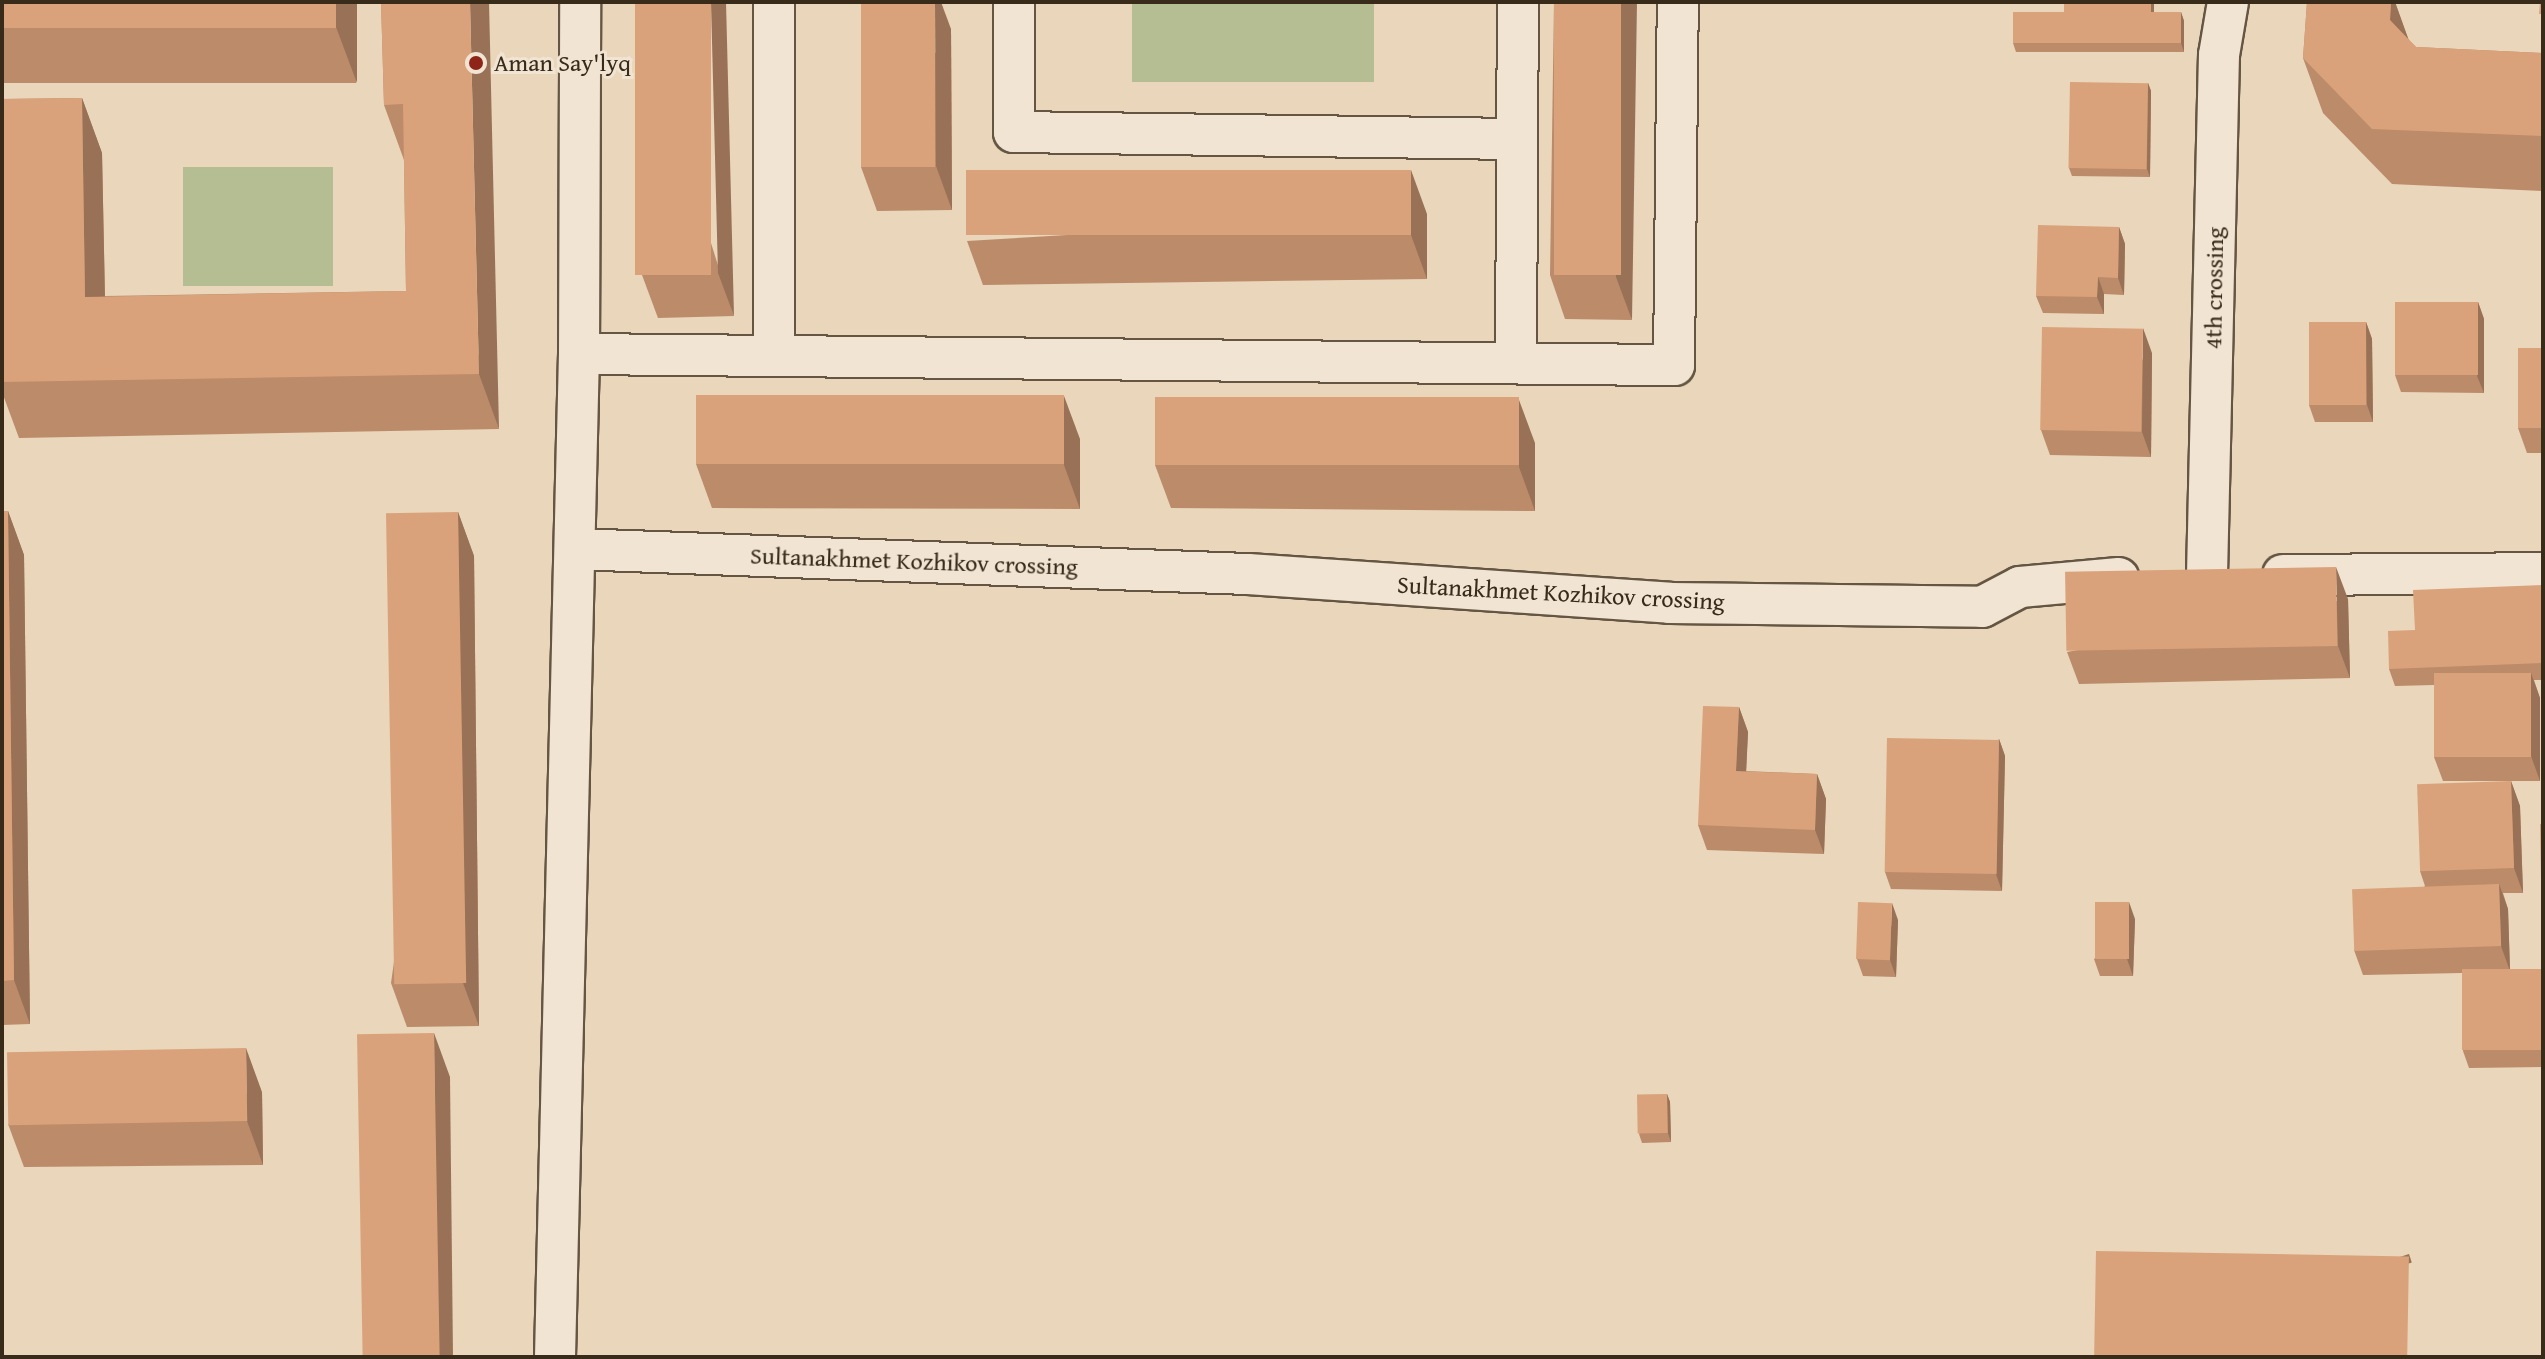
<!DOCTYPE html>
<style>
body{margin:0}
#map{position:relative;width:2545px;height:1359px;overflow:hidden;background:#e9d6bb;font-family:"Gentium Book Plus",serif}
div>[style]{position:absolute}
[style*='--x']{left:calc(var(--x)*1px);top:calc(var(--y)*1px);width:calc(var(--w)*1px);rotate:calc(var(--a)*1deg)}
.green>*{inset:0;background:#b4be92;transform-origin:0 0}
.roads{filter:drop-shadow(2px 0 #645642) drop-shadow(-2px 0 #645642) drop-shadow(0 2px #645642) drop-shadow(0 -2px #645642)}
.street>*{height:40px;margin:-20px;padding:0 20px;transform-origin:20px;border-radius:20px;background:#f1e4d3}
.wall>*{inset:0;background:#bb8b6a;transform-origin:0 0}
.shaded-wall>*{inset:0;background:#987156;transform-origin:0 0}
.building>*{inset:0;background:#d9a27b;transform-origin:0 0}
.dots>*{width:22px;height:22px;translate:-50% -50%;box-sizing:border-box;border:4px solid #f1e4d3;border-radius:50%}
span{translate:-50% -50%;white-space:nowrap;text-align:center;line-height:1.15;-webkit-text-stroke:6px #f1e4d3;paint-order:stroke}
.poi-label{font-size:24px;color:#382b1a}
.left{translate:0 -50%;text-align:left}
.street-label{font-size:24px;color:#382b1a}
.frame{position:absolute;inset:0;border:4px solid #382b1a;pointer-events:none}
</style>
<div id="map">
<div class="green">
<i style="left:1132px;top:2px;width:242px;height:80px"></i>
<i style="left:183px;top:167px;width:150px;height:119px"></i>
</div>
<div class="roads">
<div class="street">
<i style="--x:1014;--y:2;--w:130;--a:90"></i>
<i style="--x:1014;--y:132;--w:500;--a:0.8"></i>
<i style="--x:579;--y:354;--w:1095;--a:0.58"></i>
<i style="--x:1674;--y:365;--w:363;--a:-89.4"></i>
<i style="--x:774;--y:356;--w:354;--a:-90"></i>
<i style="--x:1516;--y:361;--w:359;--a:-89.7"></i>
<i style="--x:575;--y:549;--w:673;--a:2.13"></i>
<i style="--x:1248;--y:574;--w:423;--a:3.9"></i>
<i style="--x:1670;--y:603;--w:312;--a:0.7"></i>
<i style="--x:1982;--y:607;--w:43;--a:-27.8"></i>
<i style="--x:2020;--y:587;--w:99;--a:-5.2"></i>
<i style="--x:2207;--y:575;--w:520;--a:-88.68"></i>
<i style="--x:2219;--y:55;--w:54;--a:-80.4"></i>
<i style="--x:2283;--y:575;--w:260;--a:-0.4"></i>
<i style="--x:555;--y:1357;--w:1003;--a:-88.63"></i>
<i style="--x:579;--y:354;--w:352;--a:-89.8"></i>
</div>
</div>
<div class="wall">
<i style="left:2px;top:2px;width:354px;height:81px"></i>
<i style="clip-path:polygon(381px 2px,499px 429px,19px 438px,2px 392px,2px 99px,82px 98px,102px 153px,105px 296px,406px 291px,404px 160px,384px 105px)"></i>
<i style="clip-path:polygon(635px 2px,734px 316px,658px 318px,642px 275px)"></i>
<i style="clip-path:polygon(1554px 2px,1632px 320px,1565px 319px,1550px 275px)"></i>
<i style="clip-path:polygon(2064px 2px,2154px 2px,2154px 12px,2181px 12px,2184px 21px,2184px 52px,2016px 52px,2013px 43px,2064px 12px)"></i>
<i style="clip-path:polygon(2307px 2px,2395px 2px,2408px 39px,2416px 47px,2543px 53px,2543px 191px,2392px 184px,2323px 113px,2303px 58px)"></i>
<i style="clip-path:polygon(951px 29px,952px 210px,877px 211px,861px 167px)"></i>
<i style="clip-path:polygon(2148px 83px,2151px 91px,2150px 177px,2072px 176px,2069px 168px)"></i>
<i style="clip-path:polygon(1427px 214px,1427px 279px,983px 285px,967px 241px)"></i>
<i style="clip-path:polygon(2119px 227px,2125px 244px,2124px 295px,2104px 294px,2104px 314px,2043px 313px,2036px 296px)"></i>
<i style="clip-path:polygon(2478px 302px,2484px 319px,2484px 393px,2401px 392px,2395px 375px)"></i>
<i style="clip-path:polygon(2366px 322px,2372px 339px,2373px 422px,2315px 422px,2309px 405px)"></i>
<i style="clip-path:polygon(2543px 348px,2543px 453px,2527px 453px,2518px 428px)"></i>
<i style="clip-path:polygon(2152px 353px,2151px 457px,2050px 455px,2041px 430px)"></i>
<i style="clip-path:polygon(1080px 439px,1080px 509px,712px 508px,696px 464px)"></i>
<i style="clip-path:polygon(1535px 443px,1535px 511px,1171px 508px,1155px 465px)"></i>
<i style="clip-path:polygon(2px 511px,8px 511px,24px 555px,30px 1024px,2px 1025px)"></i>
<i style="clip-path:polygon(458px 512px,474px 556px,479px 1026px,407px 1027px,391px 983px)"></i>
<i style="clip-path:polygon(2543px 585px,2543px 680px,2534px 680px,2540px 698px,2540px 781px,2443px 781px,2434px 757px,2434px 685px,2395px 686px,2389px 669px,2415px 630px)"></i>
<i style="clip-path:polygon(2348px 599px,2350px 678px,2079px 684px,2067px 652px)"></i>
<i style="clip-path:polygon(1739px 707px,1748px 732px,1746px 771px,1817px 774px,1826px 799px,1824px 854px,1707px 850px,1698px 825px)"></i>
<i style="clip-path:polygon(1999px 739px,2005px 756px,2002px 891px,1891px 889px,1885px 872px)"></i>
<i style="clip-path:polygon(2511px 781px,2520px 806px,2523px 893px,2503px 893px,2508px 909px,2510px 969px,2543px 969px,2543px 1067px,2469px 1068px,2463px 1051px,2462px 973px,2363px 975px,2354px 950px,2425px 886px,2420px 871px)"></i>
<i style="clip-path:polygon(2135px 919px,2133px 976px,2100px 976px,2094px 959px)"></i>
<i style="clip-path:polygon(1898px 920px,1896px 977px,1863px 976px,1857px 959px)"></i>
<i style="clip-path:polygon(262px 1092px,263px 1165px,24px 1167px,8px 1124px)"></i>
<i style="clip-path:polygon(1667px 1094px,1670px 1102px,1671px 1142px,1642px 1143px,1639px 1134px)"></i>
</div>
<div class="shaded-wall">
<i style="clip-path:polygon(336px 2px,356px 2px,357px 4px,357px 83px,336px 27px)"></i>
<i style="clip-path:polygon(470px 2px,489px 2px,499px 429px,479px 374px)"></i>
<i style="clip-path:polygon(711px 2px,726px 2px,734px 316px,718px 273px)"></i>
<i style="clip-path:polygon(935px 2px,941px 2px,951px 29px,952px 210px,936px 166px)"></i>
<i style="clip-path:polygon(1621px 2px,1637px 2px,1632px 320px,1616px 277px)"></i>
<i style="clip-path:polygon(2151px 2px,2154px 2px,2154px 21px,2151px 12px)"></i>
<i style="clip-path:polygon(2391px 2px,2395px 2px,2412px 49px,2390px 20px)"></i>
<i style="clip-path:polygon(2181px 12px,2184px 21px,2184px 52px,2181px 43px)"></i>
<i style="clip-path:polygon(2148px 83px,2151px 91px,2150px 177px,2147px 169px)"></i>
<i style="clip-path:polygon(82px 98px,102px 153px,106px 352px,85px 297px)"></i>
<i style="clip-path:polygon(1411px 170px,1427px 214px,1427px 279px,1411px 235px)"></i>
<i style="clip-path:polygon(2119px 227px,2125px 244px,2124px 295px,2118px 278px)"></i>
<i style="clip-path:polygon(2098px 277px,2104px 294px,2104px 314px,2097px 297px)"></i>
<i style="clip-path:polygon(2478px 302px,2484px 319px,2484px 393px,2477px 376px)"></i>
<i style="clip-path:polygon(2366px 322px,2372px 339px,2373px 422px,2367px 405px)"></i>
<i style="clip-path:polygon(2143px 328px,2152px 353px,2151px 457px,2142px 432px)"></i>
<i style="clip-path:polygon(1064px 396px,1080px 439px,1080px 509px,1064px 465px)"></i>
<i style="clip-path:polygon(1519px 400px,1535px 443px,1535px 511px,1519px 467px)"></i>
<i style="clip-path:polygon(8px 511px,24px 555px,30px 1024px,14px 980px)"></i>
<i style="clip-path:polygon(458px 512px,474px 556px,479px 1026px,463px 983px)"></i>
<i style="clip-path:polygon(2336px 567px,2348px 599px,2350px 678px,2338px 646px)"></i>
<i style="clip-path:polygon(2531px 673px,2540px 698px,2540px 781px,2531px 756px)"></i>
<i style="clip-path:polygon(1739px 707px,1748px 732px,1745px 796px,1736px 771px)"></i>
<i style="clip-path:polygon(1999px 739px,2005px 756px,2002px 891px,1996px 874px)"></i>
<i style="clip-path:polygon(1817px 774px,1826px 799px,1824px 854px,1815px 830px)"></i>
<i style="clip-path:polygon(2511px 781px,2520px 806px,2523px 893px,2514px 868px)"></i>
<i style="clip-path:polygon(2499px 884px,2508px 909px,2510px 971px,2501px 946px)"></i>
<i style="clip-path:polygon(2129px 902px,2135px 919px,2133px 976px,2127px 959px)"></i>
<i style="clip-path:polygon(1892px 903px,1898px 920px,1896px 977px,1890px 960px)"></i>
<i style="clip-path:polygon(434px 1033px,450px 1077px,453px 1357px,437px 1357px)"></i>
<i style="clip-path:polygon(246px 1048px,262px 1092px,263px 1165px,247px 1121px)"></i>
<i style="clip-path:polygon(1667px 1094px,1670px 1102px,1671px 1142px,1668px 1133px)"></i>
<i style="left:2409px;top:1254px;width:9px;height:103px;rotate:72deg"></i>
</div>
<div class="building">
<i style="left:2px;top:2px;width:334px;height:26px"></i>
<i style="clip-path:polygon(381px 2px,470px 2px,479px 374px,2px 382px,2px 99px,82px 98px,85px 297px,406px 291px,403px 104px,384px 105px)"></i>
<i style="left:635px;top:2px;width:76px;height:273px"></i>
<i style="left:861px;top:2px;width:74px;height:165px"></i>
<i style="left:1554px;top:2px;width:67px;height:273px"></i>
<i style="clip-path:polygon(2064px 2px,2151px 2px,2151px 12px,2181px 12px,2181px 43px,2013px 43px,2013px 12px,2064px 12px)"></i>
<i style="clip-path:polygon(2307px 2px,2391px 2px,2390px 20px,2416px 47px,2543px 53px,2543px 136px,2372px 129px,2303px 58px)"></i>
<i style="clip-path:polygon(2540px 2px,2543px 2px,2543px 14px,2539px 14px)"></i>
<i style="left:2070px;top:82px;width:78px;height:86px;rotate:1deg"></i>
<i style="left:1411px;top:170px;width:65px;height:445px;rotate:90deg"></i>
<i style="clip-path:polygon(2038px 225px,2119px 227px,2118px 278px,2098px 277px,2097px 297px,2036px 296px)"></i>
<i style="left:2395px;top:302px;width:83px;height:73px"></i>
<i style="left:2309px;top:322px;width:57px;height:83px"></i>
<i style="left:2042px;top:327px;width:101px;height:103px;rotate:1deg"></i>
<i style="left:2518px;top:348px;width:25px;height:80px"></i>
<i style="left:696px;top:395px;width:368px;height:69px"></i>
<i style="left:1155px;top:397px;width:364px;height:68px"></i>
<i style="clip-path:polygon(2px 511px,8px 511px,14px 980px,2px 981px)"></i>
<i style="left:458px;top:512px;width:471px;height:72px;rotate:89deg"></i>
<i style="left:2336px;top:567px;width:79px;height:271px;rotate:89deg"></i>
<i style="clip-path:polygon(2543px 585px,2543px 663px,2389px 669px,2388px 631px,2415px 630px,2413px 590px)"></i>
<i style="left:2434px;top:673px;width:97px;height:84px"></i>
<i style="clip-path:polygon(1703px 706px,1739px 707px,1736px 771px,1817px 774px,1815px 830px,1698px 825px)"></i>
<i style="left:1887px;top:738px;width:112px;height:134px;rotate:1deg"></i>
<i style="left:2511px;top:781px;width:87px;height:94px;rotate:88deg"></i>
<i style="clip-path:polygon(2540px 824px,2543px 824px,2543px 877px,2541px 877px)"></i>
<i style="left:2499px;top:884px;width:62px;height:147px;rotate:88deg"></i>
<i style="left:1858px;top:902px;width:34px;height:57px;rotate:2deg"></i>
<i style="left:2095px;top:902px;width:34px;height:57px"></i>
<i style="left:2543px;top:969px;width:81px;height:81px;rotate:90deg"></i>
<i style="left:434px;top:1033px;width:324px;height:77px;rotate:89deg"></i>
<i style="left:246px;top:1048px;width:73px;height:239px;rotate:89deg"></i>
<i style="left:1667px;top:1094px;width:39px;height:30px;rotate:89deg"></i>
<i style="left:2096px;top:1251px;width:313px;height:106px;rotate:1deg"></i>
</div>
<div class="dots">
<i style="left:476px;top:63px;background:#8f2418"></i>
</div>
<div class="poi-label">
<span class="left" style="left:494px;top:63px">Aman Say'lyq</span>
</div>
<div class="street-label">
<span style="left:2214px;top:288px;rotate:-89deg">4th crossing</span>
<span style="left:914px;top:561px;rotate:2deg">Sultanakhmet Kozhikov crossing</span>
<span style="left:1561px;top:593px;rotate:3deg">Sultanakhmet Kozhikov crossing</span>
</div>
<div class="frame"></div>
</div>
